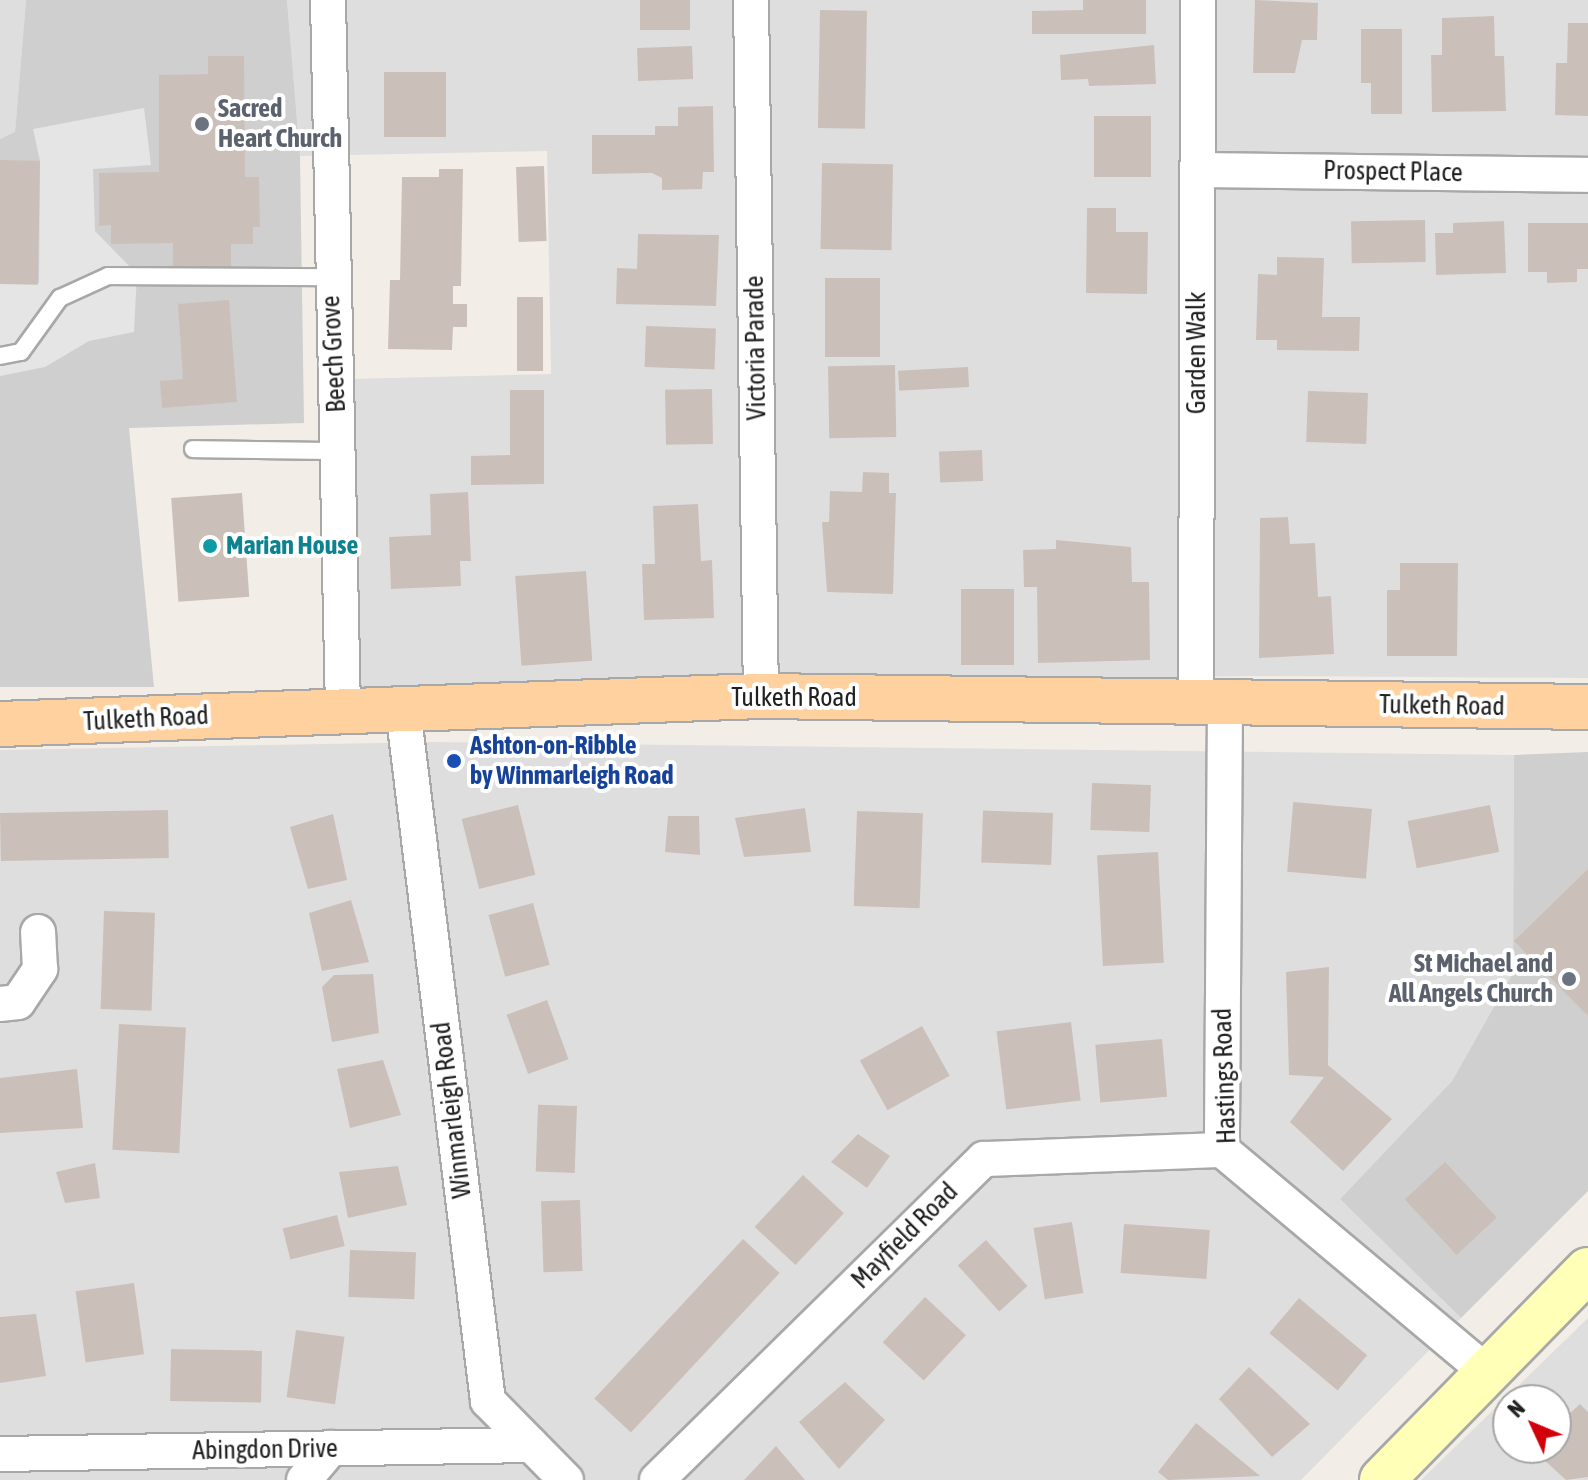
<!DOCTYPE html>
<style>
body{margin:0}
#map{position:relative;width:1588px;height:1480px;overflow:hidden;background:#f2eee7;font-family:"Asap Condensed",sans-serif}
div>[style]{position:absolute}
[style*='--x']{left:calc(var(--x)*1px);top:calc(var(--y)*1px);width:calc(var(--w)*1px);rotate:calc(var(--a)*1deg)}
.residential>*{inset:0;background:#dfdede}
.religious>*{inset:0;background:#cfcfcf}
.parking>*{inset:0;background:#e5e5e5}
.building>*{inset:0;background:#cbc0b9;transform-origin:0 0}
.roads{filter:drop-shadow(2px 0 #a8a8a8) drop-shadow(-2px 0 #a8a8a8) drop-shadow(0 2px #a8a8a8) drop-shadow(0 -2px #a8a8a8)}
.lane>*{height:16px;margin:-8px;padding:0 8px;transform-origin:8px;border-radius:8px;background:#fff}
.street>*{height:34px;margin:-17px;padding:0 17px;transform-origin:17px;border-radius:17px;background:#fff}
.secondary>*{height:44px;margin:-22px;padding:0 22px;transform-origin:22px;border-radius:22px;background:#ffffb8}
.primary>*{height:44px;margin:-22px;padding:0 22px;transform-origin:22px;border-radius:22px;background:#ffd19f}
.dots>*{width:22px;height:22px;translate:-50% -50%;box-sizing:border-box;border:4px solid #fff;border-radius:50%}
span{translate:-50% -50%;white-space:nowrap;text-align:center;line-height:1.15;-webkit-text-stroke:8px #fff;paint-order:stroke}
.worship-label{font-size:26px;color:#5b616d;font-weight:700}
.left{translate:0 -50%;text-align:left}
.right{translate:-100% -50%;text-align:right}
.street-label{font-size:26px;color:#212121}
.culture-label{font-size:26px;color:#0d838f;font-weight:700}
.transit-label{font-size:26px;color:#164399;font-weight:700}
.north{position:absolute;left:1492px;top:1384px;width:80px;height:80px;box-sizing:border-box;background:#fff;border:2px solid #a6a6a6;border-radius:50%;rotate:314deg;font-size:22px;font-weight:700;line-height:32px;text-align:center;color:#212121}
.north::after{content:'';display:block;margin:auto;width:28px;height:36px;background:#d2000b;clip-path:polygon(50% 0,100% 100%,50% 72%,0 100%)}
</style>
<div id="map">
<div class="residential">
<i style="clip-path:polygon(0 0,26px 0,15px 133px,0 139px)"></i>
<i style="clip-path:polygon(287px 0,1588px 0,1588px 678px,1257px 676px,356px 688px,352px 379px,551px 374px,547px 151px,300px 156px)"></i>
<i style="clip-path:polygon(433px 742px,1514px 755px,1513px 973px,1452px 1081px,1340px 1199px,1461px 1318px,1301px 1480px,0 1480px,0 750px)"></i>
<i style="clip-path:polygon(evenodd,1588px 1318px,1588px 1480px,1421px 1480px,1588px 1318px,1508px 1400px,1556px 1400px,1556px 1448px,1508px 1448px,1508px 1400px)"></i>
</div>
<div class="religious">
<i style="clip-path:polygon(26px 0,287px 0,300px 156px,304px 423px,129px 428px,154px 687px,0 687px,0 139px,15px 132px)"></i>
<i style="clip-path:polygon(1588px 752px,1588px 1191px,1461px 1318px,1340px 1199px,1452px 1081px,1513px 973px,1514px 755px)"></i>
</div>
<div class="parking">
<i style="clip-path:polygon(144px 108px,151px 165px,93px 169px,95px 231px,137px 274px,134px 332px,89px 341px,45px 367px,0 376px,0 284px,39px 283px,40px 161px,33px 129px)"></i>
</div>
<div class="building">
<i style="left:640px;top:0;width:50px;height:30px"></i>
<i style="clip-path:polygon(1083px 0,1146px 0,1146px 34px,1032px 34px,1032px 11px,1083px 10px)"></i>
<i style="clip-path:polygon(1255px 0,1318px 3px,1317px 40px,1302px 40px,1295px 73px,1253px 73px)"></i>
<i style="left:820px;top:10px;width:47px;height:118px;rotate:1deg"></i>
<i style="clip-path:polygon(1494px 16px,1495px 56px,1504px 56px,1506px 111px,1432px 112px,1431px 55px,1442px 55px,1442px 18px)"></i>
<i style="clip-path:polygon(1568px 23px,1588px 23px,1588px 116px,1555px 115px,1556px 63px,1567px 63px)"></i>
<i style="clip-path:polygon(1361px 29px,1402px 29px,1402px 114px,1371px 114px,1371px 83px,1361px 83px)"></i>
<i style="clip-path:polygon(1154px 45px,1156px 84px,1089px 86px,1088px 79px,1061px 80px,1060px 55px)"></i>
<i style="left:692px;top:46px;width:33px;height:55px;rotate:88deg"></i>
<i style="clip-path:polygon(208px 56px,244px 56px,245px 177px,259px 177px,260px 227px,253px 227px,253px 244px,231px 244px,231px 267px,173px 268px,173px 243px,111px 244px,111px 225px,99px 226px,99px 173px,159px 172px,159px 75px,208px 74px)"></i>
<i style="left:384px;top:72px;width:62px;height:65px"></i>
<i style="clip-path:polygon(713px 106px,714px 172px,703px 172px,702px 189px,662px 190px,662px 178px,652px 173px,592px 174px,592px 135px,655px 135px,655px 126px,678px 126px,678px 107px)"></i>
<i style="left:1151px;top:116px;width:61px;height:57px;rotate:90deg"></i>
<i style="left:0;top:160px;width:40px;height:124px;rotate:1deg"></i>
<i style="left:822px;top:163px;width:71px;height:86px;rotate:1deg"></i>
<i style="left:544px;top:166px;width:75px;height:28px;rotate:88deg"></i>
<i style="clip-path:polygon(439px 169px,463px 169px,461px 286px,453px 286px,453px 304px,467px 304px,467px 327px,453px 327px,452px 350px,388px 349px,390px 280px,400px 280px,402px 177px,439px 177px)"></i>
<i style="clip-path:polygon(1087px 208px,1116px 208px,1116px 232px,1148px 232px,1147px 294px,1086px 293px)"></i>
<i style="left:1425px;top:220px;width:42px;height:74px;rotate:89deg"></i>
<i style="clip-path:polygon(1504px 221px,1506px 273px,1436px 275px,1435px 233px,1453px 233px,1453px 223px)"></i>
<i style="clip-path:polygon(1528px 223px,1588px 223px,1588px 269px,1577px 269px,1577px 282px,1547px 283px,1547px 272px,1528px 272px)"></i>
<i style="clip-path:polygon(638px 234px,719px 235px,716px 306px,616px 304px,617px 268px,637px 269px)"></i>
<i style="clip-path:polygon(1277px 257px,1324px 258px,1322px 317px,1360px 317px,1359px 351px,1277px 350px,1277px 340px,1256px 340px,1258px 274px,1277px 275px)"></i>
<i style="left:825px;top:278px;width:55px;height:79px"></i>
<i style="left:517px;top:297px;width:26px;height:74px"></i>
<i style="clip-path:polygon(229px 300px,237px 402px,162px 408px,160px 381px,183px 379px,178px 304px)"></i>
<i style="left:646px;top:326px;width:70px;height:41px;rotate:2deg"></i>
<i style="left:895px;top:365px;width:72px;height:67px;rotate:89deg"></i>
<i style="left:968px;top:367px;width:20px;height:70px;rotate:87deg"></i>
<i style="left:712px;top:389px;width:55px;height:47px;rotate:89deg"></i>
<i style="clip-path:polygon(510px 390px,544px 390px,544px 484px,471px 485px,471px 456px,510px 455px)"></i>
<i style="left:1308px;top:391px;width:60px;height:51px;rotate:2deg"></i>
<i style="left:982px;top:450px;width:31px;height:43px;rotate:88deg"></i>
<i style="clip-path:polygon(863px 472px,889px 473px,889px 493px,896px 493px,893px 594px,827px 592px,822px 522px,829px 522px,830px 491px,862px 492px)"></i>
<i style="clip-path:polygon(468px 492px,471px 561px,460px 561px,461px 586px,391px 589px,389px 537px,431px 535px,430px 494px)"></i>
<i style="left:242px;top:493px;width:104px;height:71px;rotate:86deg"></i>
<i style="clip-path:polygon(698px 504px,701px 561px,712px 560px,714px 618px,644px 620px,642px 564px,655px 564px,653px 506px)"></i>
<i style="clip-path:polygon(1288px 517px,1290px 544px,1315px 543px,1318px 597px,1331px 596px,1334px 654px,1259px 658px,1260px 518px)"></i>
<i style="clip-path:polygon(1056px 540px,1131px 547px,1132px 582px,1149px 582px,1150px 660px,1038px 663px,1037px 587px,1024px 587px,1023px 550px,1056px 549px)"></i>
<i style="clip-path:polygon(1400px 563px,1458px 563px,1457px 656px,1387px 656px,1387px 590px,1400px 590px)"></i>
<i style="left:586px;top:571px;width:90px;height:71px;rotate:86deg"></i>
<i style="left:961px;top:589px;width:53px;height:76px"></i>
<i style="left:1092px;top:783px;width:59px;height:47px;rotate:2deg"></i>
<i style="left:518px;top:805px;width:72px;height:58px;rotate:76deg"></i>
<i style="left:1490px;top:805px;width:48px;height:84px;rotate:79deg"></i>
<i style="clip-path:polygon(805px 808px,811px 852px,744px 857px,735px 818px)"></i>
<i style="left:1372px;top:809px;width:70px;height:79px;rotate:95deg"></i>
<i style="left:168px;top:810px;width:48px;height:168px;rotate:89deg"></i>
<i style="left:857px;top:811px;width:66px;height:95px;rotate:2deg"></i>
<i style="left:1053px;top:813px;width:52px;height:70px;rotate:92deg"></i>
<i style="clip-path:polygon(333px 814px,347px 880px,308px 889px,290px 827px)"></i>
<i style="clip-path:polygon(668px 816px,699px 816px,700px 855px,665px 852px)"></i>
<i style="left:1158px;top:852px;width:111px;height:61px;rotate:87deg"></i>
<i style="clip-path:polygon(1588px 869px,1588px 1016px,1514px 941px)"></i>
<i style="clip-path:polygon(351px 900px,369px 962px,322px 971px,309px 913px)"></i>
<i style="left:533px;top:903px;width:64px;height:46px;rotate:75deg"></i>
<i style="left:104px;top:911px;width:51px;height:98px;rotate:2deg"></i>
<i style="clip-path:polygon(1329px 967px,1328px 1065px,1392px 1119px,1343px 1171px,1290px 1122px,1324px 1077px,1289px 1075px,1286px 972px)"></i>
<i style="clip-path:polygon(373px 974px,379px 1033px,332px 1042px,322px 987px,334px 975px)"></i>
<i style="left:547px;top:1000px;width:63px;height:43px;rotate:70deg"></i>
<i style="left:1071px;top:1022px;width:79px;height:75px;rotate:83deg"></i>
<i style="left:119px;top:1024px;width:67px;height:126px;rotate:3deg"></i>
<i style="left:922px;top:1026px;width:57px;height:71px;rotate:61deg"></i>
<i style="left:1162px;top:1039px;width:58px;height:67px;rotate:85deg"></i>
<i style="clip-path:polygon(383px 1060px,401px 1115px,350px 1128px,337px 1069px)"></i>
<i style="clip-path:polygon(77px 1069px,83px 1128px,0 1133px,0 1078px)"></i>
<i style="left:577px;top:1106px;width:67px;height:39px;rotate:92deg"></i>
<i style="clip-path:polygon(858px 1134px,890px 1156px,867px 1188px,831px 1162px)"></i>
<i style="left:1445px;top:1162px;width:76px;height:55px;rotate:47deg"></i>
<i style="clip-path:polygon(95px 1163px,100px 1198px,65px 1203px,56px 1172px)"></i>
<i style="clip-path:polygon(398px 1166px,407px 1205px,348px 1218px,339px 1172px)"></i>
<i style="left:803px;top:1175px;width:56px;height:71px;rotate:43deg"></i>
<i style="left:580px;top:1200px;width:71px;height:39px;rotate:88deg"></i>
<i style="left:337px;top:1215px;width:32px;height:56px;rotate:76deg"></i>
<i style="left:1072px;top:1222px;width:72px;height:39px;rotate:81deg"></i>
<i style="left:1124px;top:1224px;width:86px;height:49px;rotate:4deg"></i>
<i style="left:743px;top:1239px;width:50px;height:218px;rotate:43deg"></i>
<i style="left:986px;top:1240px;width:62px;height:38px;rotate:48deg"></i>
<i style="left:350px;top:1250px;width:66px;height:47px;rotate:2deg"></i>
<i style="left:134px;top:1283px;width:72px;height:59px;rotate:82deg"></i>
<i style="left:925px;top:1297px;width:56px;height:62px;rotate:43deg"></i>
<i style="left:1299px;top:1298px;width:89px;height:46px;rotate:40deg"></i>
<i style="clip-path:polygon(36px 1314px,46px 1376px,0 1383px,0 1317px)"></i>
<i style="left:296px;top:1330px;width:49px;height:68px;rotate:8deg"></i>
<i style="left:171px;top:1349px;width:91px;height:52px;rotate:1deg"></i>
<i style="clip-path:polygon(1249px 1367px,1310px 1424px,1272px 1457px,1219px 1399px)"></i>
<i style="clip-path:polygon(845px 1382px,885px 1420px,839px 1469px,799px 1422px)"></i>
<i style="clip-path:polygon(1580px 1404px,1588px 1412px,1588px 1477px,1566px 1480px,1531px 1448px,1556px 1448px,1556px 1426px)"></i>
<i style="clip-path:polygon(1196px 1423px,1260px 1476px,1168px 1480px,1158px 1472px)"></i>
<i style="clip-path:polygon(776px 1446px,805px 1480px,744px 1480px)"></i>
</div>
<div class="roads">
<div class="lane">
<i style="--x:0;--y:356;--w:21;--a:-11"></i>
<i style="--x:21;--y:352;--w:67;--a:-54.2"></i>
<i style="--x:60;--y:298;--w:53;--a:-24.6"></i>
<i style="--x:108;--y:276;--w:222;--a:0.3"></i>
<i style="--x:193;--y:449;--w:145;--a:0.8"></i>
</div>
<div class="street">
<i style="--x:328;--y:0;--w:709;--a:88.79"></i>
<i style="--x:751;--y:0;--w:696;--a:89.18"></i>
<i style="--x:1198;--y:170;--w:390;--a:0.7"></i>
<i style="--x:1225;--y:704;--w:446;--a:90.4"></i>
<i style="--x:1222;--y:1150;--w:347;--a:40"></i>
<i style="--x:1196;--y:705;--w:705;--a:-89.84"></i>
<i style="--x:403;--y:709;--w:697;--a:83"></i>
<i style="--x:488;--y:1401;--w:111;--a:45.4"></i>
<i style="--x:0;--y:1004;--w:18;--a:-6"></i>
<i style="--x:18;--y:1002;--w:40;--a:-56"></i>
<i style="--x:40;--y:969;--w:37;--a:-93"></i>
<i style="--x:0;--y:1454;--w:531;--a:-0.97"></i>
<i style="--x:304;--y:1480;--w:42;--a:-49.8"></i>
<i style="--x:657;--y:1480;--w:458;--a:-44.5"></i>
<i style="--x:984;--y:1159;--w:238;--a:-2.2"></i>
</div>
<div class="secondary">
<i style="--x:1382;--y:1480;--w:294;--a:-45.6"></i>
</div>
<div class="primary">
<i style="--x:0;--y:724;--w:762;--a:-2.11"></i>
<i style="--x:761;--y:696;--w:827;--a:0.76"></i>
</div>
</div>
<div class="dots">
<i style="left:202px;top:124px;background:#6b7280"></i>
<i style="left:210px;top:546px;background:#0f9aa8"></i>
<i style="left:454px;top:761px;background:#1a4fb4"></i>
<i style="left:1569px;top:979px;background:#6b7280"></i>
</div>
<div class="worship-label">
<span class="left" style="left:218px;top:124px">Sacred<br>Heart Church</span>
<span class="right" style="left:1553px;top:979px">St Michael and<br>All Angels Church</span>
</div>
<div class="street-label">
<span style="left:1393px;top:172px;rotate:1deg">Prospect Place</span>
<span style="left:756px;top:348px;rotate:-91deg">Victoria Parade</span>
<span style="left:1197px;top:353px;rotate:-90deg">Garden Walk</span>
<span style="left:334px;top:354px;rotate:-93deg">Beech Grove</span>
<span style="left:794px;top:698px">Tulketh Road</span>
<span style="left:1442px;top:706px;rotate:1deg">Tulketh Road</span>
<span style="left:146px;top:719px;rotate:-3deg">Tulketh Road</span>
<span style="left:1225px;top:1076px;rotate:-92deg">Hastings Road</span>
<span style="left:452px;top:1110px;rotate:-97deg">Winmarleigh Road</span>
<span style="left:905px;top:1236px;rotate:-45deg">Mayfield Road</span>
<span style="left:265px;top:1450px;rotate:-1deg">Abingdon Drive</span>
</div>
<div class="culture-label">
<span class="left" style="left:226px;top:546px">Marian House</span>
</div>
<div class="transit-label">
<span class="left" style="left:470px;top:761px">Ashton-on-Ribble<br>by Winmarleigh Road</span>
</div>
<div class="north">N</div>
</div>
